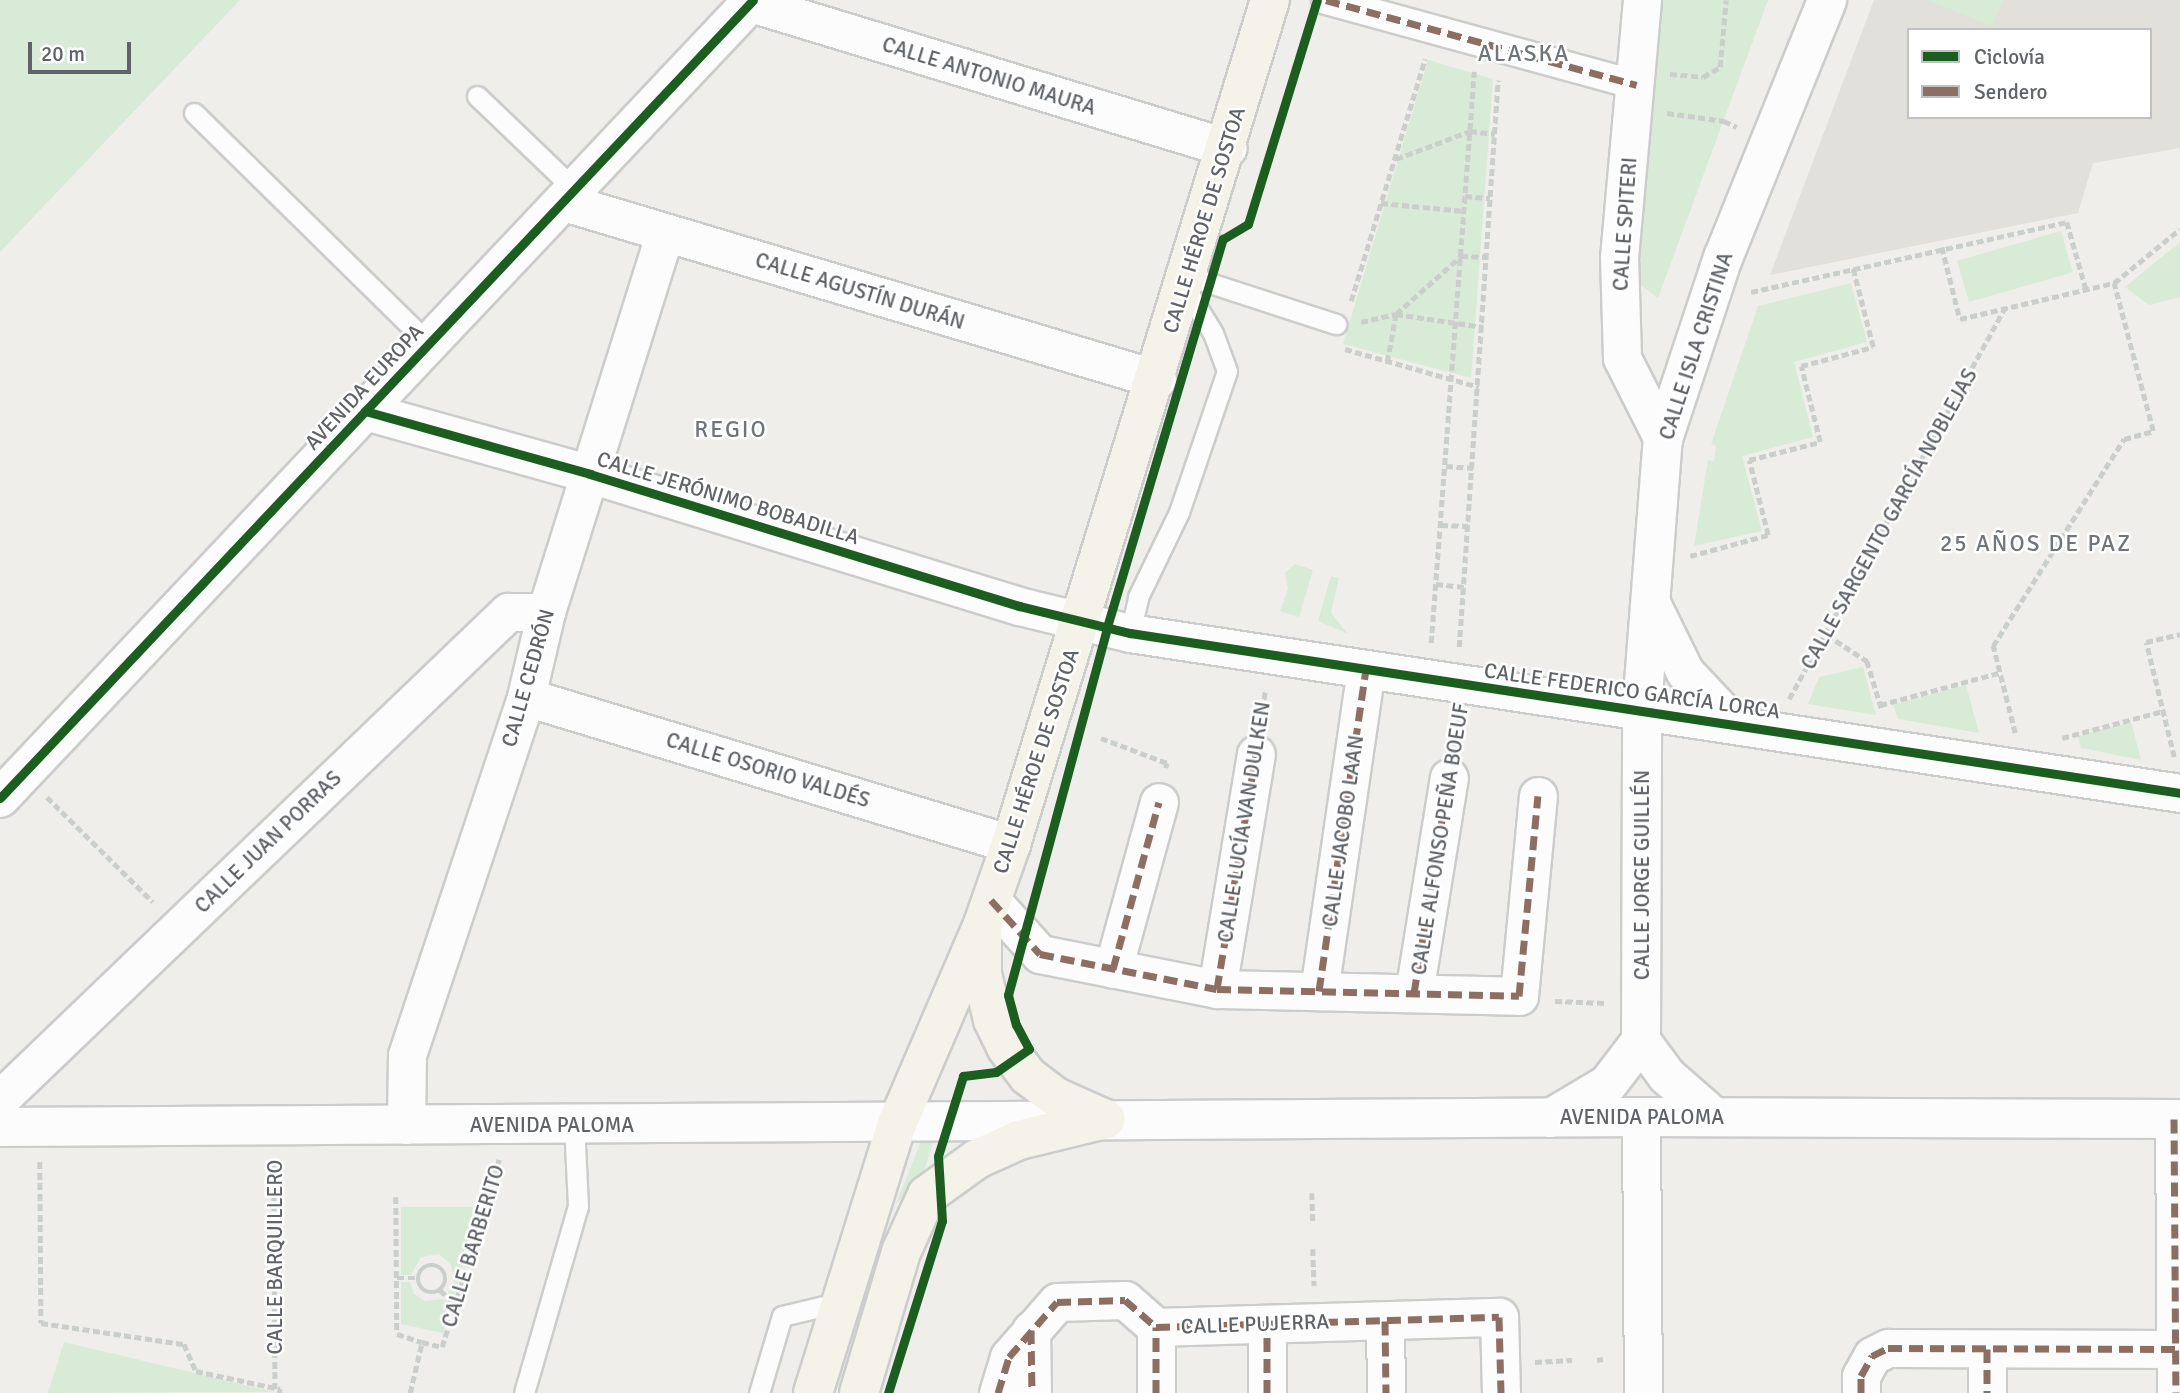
<!DOCTYPE html>
<meta charset="utf-8">
<style>
body{margin:0}
#map{position:relative;width:2180px;height:1393px;overflow:hidden;background:#efeeea;font-family:Signika,sans-serif}
div>[style]{position:absolute}
[style*='--x']{left:calc(var(--x)*1px);top:calc(var(--y)*1px);width:calc(var(--w)*1px);rotate:calc(var(--a)*1deg)}
.education>*{inset:0;background:#e2e0da}
.green>*{inset:0;background:#d8ebd6;transform-origin:0 0}
.path>*{height:4.5px;margin-top:-2.25px;transform-origin:0;background:repeating-linear-gradient(90deg,#cacfcc 0 7px,transparent 0 10.5px)}
.path>.ring{margin:-2.25px;padding:0;box-sizing:content-box;background:none;border:4.5px solid #cacfcc;border-radius:50%}
.roads{filter:drop-shadow(2px 0 #cbcccc) drop-shadow(-2px 0 #cbcccc) drop-shadow(0 2px #cbcccc) drop-shadow(0 -2px #cbcccc)}
.service>*{height:19px;margin:-9.5px;padding:0 9.5px;transform-origin:9.5px;border-radius:9.5px;background:#fdfcfc}
.pedestrian>*{height:28px;margin:-14px;padding:0 14px;transform-origin:14px;border-radius:14px;background:#fdfcfc}
.minor>*{height:37px;margin:-18.5px;padding:0 18.5px;transform-origin:18.5px;border-radius:18.5px;background:#fdfcfc}
.tertiary>*{height:38px;margin:-19px;padding:0 19px;transform-origin:19px;border-radius:19px;background:#fdfcfc}
.secondary>*{height:38px;margin:-19px;padding:0 19px;transform-origin:19px;border-radius:19px;background:#fdfcfc}
.primary>*{height:38px;margin:-19px;padding:0 19px;transform-origin:19px;border-radius:19px;background:#f4f2e9}
.quiet>*{height:7px;margin-top:-3.5px;transform-origin:0;background:repeating-linear-gradient(90deg,#8d6e63 0 14px,transparent 0 21px)}
.cycleway>*{height:9px;margin:-4.5px;padding:0 4.5px;transform-origin:4.5px;border-radius:4.5px;background:#1b5e20}
span{translate:-50% -50%;white-space:nowrap;text-align:center;line-height:1.15;-webkit-text-stroke:5px #fff;paint-order:stroke}
.street-label{font-size:21px;color:#5f6368}
.neighbourhood-label{font-size:23px;color:#70757a;letter-spacing:2px}
.legend{position:absolute;left:1907px;top:28px;width:245px;height:91px;box-sizing:border-box;background:#fff;border:2px solid #bfc1c3;margin:0;padding:9px 12px;list-style:none;font-size:21px;color:#5f6368}
.legend li{display:flex;align-items:center;gap:14px;height:35px}
.legend b{width:35px;border:2px solid #bfc1c3}
.scale{position:absolute;left:28px;top:42px;width:103px;height:32px;box-sizing:border-box;border:4px solid #5f6368;border-top:0;padding-left:9px;font-size:21px;line-height:24px;white-space:nowrap;color:#5f6368;-webkit-text-stroke:5px #fff;paint-order:stroke}
</style>
<div id="map">
<div class="education">
<i style="clip-path:polygon(evenodd,1874px 0,2180px 0,2180px 148px,2093px 163px,2078px 213px,1770px 275px,1874px 0,1909px 30px,2150px 30px,2150px 117px,1909px 117px,1909px 30px)"></i>
</div>
<div class="green">
<i style="clip-path:polygon(0 0,240px 0,0 252px)"></i>
<i style="clip-path:polygon(1657px 0,1768px 0,1658px 298px,1638px 283px)"></i>
<i style="clip-path:polygon(1927px 0,2003px 0,1992px 26px)"></i>
<i style="clip-path:polygon(1428px 60px,1493px 79px,1471px 378px,1343px 344px)"></i>
<i style="left:2061px;top:231px;width:43px;height:108px;rotate:74deg"></i>
<i style="clip-path:polygon(2180px 242px,2180px 297px,2149px 305px,2125px 287px)"></i>
<i style="clip-path:polygon(1851px 283px,1867px 342px,1794px 362px,1813px 437px,1742px 456px,1762px 531px,1694px 546px,1708px 460px,1714px 461px,1716px 446px,1711px 444px,1758px 306px)"></i>
<i style="clip-path:polygon(1295px 564px,1313px 570px,1299px 617px,1280px 611px,1288px 589px,1285px 573px)"></i>
<i style="clip-path:polygon(1331px 576px,1339px 578px,1331px 613px,1348px 634px,1318px 621px)"></i>
<i style="clip-path:polygon(1863px 667px,1876px 715px,1808px 704px,1819px 677px)"></i>
<i style="clip-path:polygon(1966px 685px,1979px 733px,1898px 719px,1893px 705px)"></i>
<i style="clip-path:polygon(2131px 722px,2141px 760px,2081px 748px,2078px 736px)"></i>
<i style="clip-path:polygon(935px 1136px,925px 1168px,896px 1204px,922px 1139px)"></i>
<i style="clip-path:polygon(401px 1207px,481px 1207px,454px 1297px,448px 1293px,454px 1281px,451px 1265px,439px 1254px,421px 1257px,411px 1275px,401px 1275px)"></i>
<i style="clip-path:polygon(401px 1282px,410px 1282px,414px 1294px,425px 1301px,443px 1299px,452px 1305px,443px 1333px,401px 1324px)"></i>
<i style="clip-path:polygon(64px 1342px,274px 1392px,48px 1393px)"></i>
</div>
<div class="path">
<i style="--x:1670;--y:74;--w:33;--a:5"></i>
<i style="--x:1703;--y:77;--w:20;--a:-30"></i>
<i style="--x:1720;--y:67;--w:67;--a:-84.9"></i>
<i style="--x:1667;--y:113;--w:58;--a:8"></i>
<i style="--x:1724;--y:121;--w:14;--a:25"></i>
<i style="--x:1396;--y:159;--w:79;--a:-20.7"></i>
<i style="--x:1470;--y:131;--w:25;--a:7"></i>
<i style="--x:1465;--y:196;--w:25;--a:5"></i>
<i style="--x:1381;--y:203;--w:83;--a:5.5"></i>
<i style="--x:1942;--y:247;--w:74;--a:76"></i>
<i style="--x:1960;--y:319;--w:158;--a:-13.2"></i>
<i style="--x:1751;--y:292;--w:324;--a:-12.5"></i>
<i style="--x:2067;--y:222;--w:70;--a:74.2"></i>
<i style="--x:1351;--y:301;--w:253;--a:-73"></i>
<i style="--x:1361;--y:322;--w:36;--a:-13"></i>
<i style="--x:1396;--y:314;--w:87;--a:-41.7"></i>
<i style="--x:1461;--y:256;--w:26;--a:2"></i>
<i style="--x:1345;--y:349;--w:139;--a:15.8"></i>
<i style="--x:1387;--y:362;--w:49;--a:-79.4"></i>
<i style="--x:1396;--y:314;--w:88;--a:8.5"></i>
<i style="--x:1446;--y:466;--w:27;--a:4"></i>
<i style="--x:1441;--y:525;--w:27;--a:2"></i>
<i style="--x:1690;--y:556;--w:81;--a:-15.1"></i>
<i style="--x:1768;--y:535;--w:77;--a:-104.2"></i>
<i style="--x:1749;--y:460;--w:73;--a:-14.2"></i>
<i style="--x:1820;--y:442;--w:78;--a:-104"></i>
<i style="--x:1801;--y:366;--w:74;--a:-14.8"></i>
<i style="--x:1873;--y:347;--w:81;--a:-104.4"></i>
<i style="--x:1436;--y:584;--w:28;--a:6"></i>
<i style="--x:1827;--y:635;--w:48;--a:33"></i>
<i style="--x:1867;--y:661;--w:51;--a:73"></i>
<i style="--x:1431;--y:643;--w:573;--a:-85.69"></i>
<i style="--x:1459;--y:647;--w:568;--a:-86.07"></i>
<i style="--x:1789;--y:699;--w:448;--a:-61.1"></i>
<i style="--x:1880;--y:705;--w:123;--a:-15.1"></i>
<i style="--x:1261;--y:720;--w:30;--a:-82"></i>
<i style="--x:2015;--y:733;--w:90;--a:-104.2"></i>
<i style="--x:1993;--y:646;--w:245;--a:-57.7"></i>
<i style="--x:2124;--y:439;--w:30;--a:-15"></i>
<i style="--x:2153;--y:431;--w:153;--a:-104.8"></i>
<i style="--x:2114;--y:283;--w:85;--a:-39.3"></i>
<i style="--x:1101;--y:738;--w:71;--a:20.7"></i>
<i style="--x:1167;--y:763;--w:5;--a:101"></i>
<i style="--x:2062;--y:738;--w:105;--a:-15"></i>
<i style="--x:1454;--y:746;--w:26;--a:-79"></i>
<i style="--x:2174;--y:757;--w:118;--a:-103.7"></i>
<i style="--x:2146;--y:642;--w:35;--a:-13"></i>
<i style="--x:47;--y:797;--w:149;--a:44.7"></i>
<i style="--x:1555;--y:1001;--w:51;--a:2.2"></i>
<i style="--x:40;--y:1162;--w:161;--a:89.6"></i>
<i style="--x:41;--y:1323;--w:145;--a:8.4"></i>
<i style="--x:184;--y:1344;--w:30;--a:66"></i>
<i style="--x:196;--y:1371;--w:86;--a:12.1"></i>
<i style="--x:280;--y:1389;--w:4;--a:90"></i>
<i style="--x:274;--y:1162;--w:227;--a:89.7"></i>
<i style="--x:1312;--y:1193;--w:28;--a:88"></i>
<i style="--x:396;--y:1197;--w:137;--a:89.6"></i>
<i style="--x:397;--y:1334;--w:26;--a:18"></i>
<i style="--x:1313;--y:1249;--w:37;--a:88"></i>
<i class="ring" style="left:418px;top:1265px;width:23.5px;height:23.5px"></i>
<i style="--x:397;--y:1278;--w:21;--a:0"></i>
<i style="--x:440;--y:1290;--w:21;--a:43"></i>
<i style="--x:1597;--y:1360;--w:6;--a:-9"></i>
<i style="--x:1535;--y:1362;--w:37;--a:-3"></i>
<i style="--x:410;--y:1393;--w:52;--a:-76.8"></i>
<i style="--x:422;--y:1342;--w:21;--a:14"></i>
<i style="--x:442;--y:1347;--w:196;--a:-73.1"></i>
</div>
<div class="roads">
<div class="service">
<i style="--x:477;--y:96;--w:136;--a:43.8"></i>
<i style="--x:194;--y:113;--w:330;--a:44.5"></i>
<i style="--x:1188;--y:276;--w:156;--a:18"></i>
<i style="--x:1130;--y:633;--w:37;--a:-77"></i>
<i style="--x:1138;--y:597;--w:94;--a:-64.2"></i>
<i style="--x:1179;--y:512;--w:149;--a:-71.2"></i>
<i style="--x:1227;--y:371;--w:40;--a:-110.2"></i>
<i style="--x:1213;--y:333;--w:55;--a:-121.7"></i>
<i style="--x:524;--y:1393;--w:195;--a:-73.9"></i>
<i style="--x:578;--y:1206;--w:81;--a:-92.8"></i>
<i style="--x:759;--y:1393;--w:80;--a:-73.4"></i>
<i style="--x:782;--y:1316;--w:60;--a:-13.6"></i>
</div>
<div class="pedestrian">
<i style="--x:1326;--y:0;--w:322;--a:15.3"></i>
</div>
<div class="minor">
<i style="--x:1642;--y:0;--w:257;--a:95.1"></i>
<i style="--x:1619;--y:256;--w:102;--a:88.3"></i>
<i style="--x:1622;--y:358;--w:91;--a:63.2"></i>
<i style="--x:751;--y:3;--w:498;--a:16.9"></i>
<i style="--x:564;--y:202;--w:619;--a:16.62"></i>
<i style="--x:365;--y:411;--w:234;--a:15.6"></i>
<i style="--x:590;--y:474;--w:449;--a:17.1"></i>
<i style="--x:1019;--y:606;--w:114;--a:13.7"></i>
<i style="--x:1130;--y:633;--w:1062;--a:8.66"></i>
<i style="--x:1651;--y:603;--w:77;--a:63.8"></i>
<i style="--x:1685;--y:672;--w:70;--a:46.7"></i>
<i style="--x:526;--y:697;--w:507;--a:16.86"></i>
<i style="--x:991;--y:900;--w:73;--a:47.8"></i>
<i style="--x:1040;--y:954;--w:180;--a:11.2"></i>
<i style="--x:1217;--y:989;--w:302;--a:1.3"></i>
<i style="--x:1519;--y:996;--w:201;--a:-84.6"></i>
<i style="--x:1113;--y:969;--w:173;--a:-74.6"></i>
<i style="--x:1217;--y:989;--w:238;--a:-80.6"></i>
<i style="--x:1319;--y:991;--w:324;--a:-81.7"></i>
<i style="--x:1414;--y:993;--w:218;--a:-80.8"></i>
<i style="--x:0;--y:1099;--w:704;--a:-43.79"></i>
<i style="--x:508;--y:612;--w:38;--a:0"></i>
<i style="--x:1641;--y:1117;--w:276;--a:89.6"></i>
<i style="--x:2174;--y:1119;--w:274;--a:89.6"></i>
<i style="--x:406;--y:1125;--w:70;--a:-89.2"></i>
<i style="--x:407;--y:1055;--w:377;--a:-71.6"></i>
<i style="--x:526;--y:697;--w:87;--a:-76.8"></i>
<i style="--x:546;--y:612;--w:397;--a:-72.6"></i>
<i style="--x:1385;--y:1321;--w:72;--a:89.2"></i>
<i style="--x:1031;--y:1330;--w:63;--a:89.1"></i>
<i style="--x:1987;--y:1349;--w:44;--a:90"></i>
<i style="--x:998;--y:1393;--w:38;--a:-73"></i>
<i style="--x:1009;--y:1357;--w:73;--a:-48.9"></i>
<i style="--x:1057;--y:1302;--w:68;--a:-1.7"></i>
<i style="--x:1125;--y:1300;--w:41;--a:41.1"></i>
<i style="--x:1156;--y:1327;--w:343;--a:-1.7"></i>
<i style="--x:1499;--y:1317;--w:76;--a:88.5"></i>
<i style="--x:1156;--y:1393;--w:66;--a:-90"></i>
<i style="--x:1267;--y:1393;--w:69;--a:-90"></i>
<i style="--x:1861;--y:1393;--w:17;--a:-90"></i>
<i style="--x:1861;--y:1376;--w:23;--a:-61"></i>
<i style="--x:1872;--y:1356;--w:18;--a:-27"></i>
<i style="--x:1888;--y:1348;--w:287;--a:0.2"></i>
</div>
<div class="tertiary">
<i style="--x:1714;--y:1117;--w:62;--a:-138.9"></i>
<i style="--x:1667;--y:1076;--w:44;--a:-126.6"></i>
<i style="--x:1641;--y:1041;--w:332;--a:-89.8"></i>
<i style="--x:1642;--y:709;--w:271;--a:-85.6"></i>
<i style="--x:1663;--y:439;--w:191;--a:-71.7"></i>
<i style="--x:1723;--y:258;--w:278;--a:-68"></i>
<i style="--x:1551;--y:1118;--w:66;--a:-30.8"></i>
<i style="--x:1608;--y:1084;--w:54;--a:-52.5"></i>
</div>
<div class="secondary">
<i style="--x:0;--y:798;--w:1097;--a:-46.66"></i>
<i style="--x:0;--y:1127;--w:1641;--a:-0.35"></i>
<i style="--x:1641;--y:1117;--w:539;--a:0.21"></i>
</div>
<div class="primary">
<i style="--x:982;--y:933;--w:41;--a:90"></i>
<i style="--x:982;--y:974;--w:47;--a:76.6"></i>
<i style="--x:993;--y:1020;--w:30;--a:64"></i>
<i style="--x:1006;--y:1047;--w:36;--a:53"></i>
<i style="--x:1028;--y:1076;--w:35;--a:37"></i>
<i style="--x:1056;--y:1097;--w:54;--a:24.2"></i>
<i style="--x:813;--y:1393;--w:282;--a:-72.7"></i>
<i style="--x:897;--y:1124;--w:215;--a:-66.7"></i>
<i style="--x:982;--y:927;--w:88;--a:-70.7"></i>
<i style="--x:1011;--y:844;--w:883;--a:-72.94"></i>
<i style="--x:859;--y:1393;--w:147;--a:-73.4"></i>
<i style="--x:901;--y:1252;--w:63;--a:-65.5"></i>
<i style="--x:927;--y:1195;--w:62;--a:-35.8"></i>
<i style="--x:977;--y:1159;--w:46;--a:-24.3"></i>
<i style="--x:1019;--y:1140;--w:89;--a:-13.7"></i>
</div>
</div>
<div class="quiet">
<i style="--x:1326;--y:0;--w:322;--a:15.3"></i>
<i style="--x:991;--y:900;--w:73;--a:47.8"></i>
<i style="--x:1040;--y:954;--w:180;--a:11.2"></i>
<i style="--x:1217;--y:989;--w:302;--a:1.3"></i>
<i style="--x:1519;--y:996;--w:201;--a:-84.6"></i>
<i style="--x:1113;--y:969;--w:173;--a:-74.6"></i>
<i style="--x:1217;--y:989;--w:238;--a:-80.6"></i>
<i style="--x:1319;--y:991;--w:324;--a:-81.7"></i>
<i style="--x:1414;--y:993;--w:218;--a:-80.8"></i>
<i style="--x:2174;--y:1119;--w:274;--a:89.6"></i>
<i style="--x:1385;--y:1321;--w:72;--a:89.2"></i>
<i style="--x:1031;--y:1330;--w:63;--a:89.1"></i>
<i style="--x:1987;--y:1349;--w:44;--a:90"></i>
<i style="--x:998;--y:1393;--w:38;--a:-73"></i>
<i style="--x:1009;--y:1357;--w:73;--a:-48.9"></i>
<i style="--x:1057;--y:1302;--w:68;--a:-1.7"></i>
<i style="--x:1125;--y:1300;--w:41;--a:41.1"></i>
<i style="--x:1156;--y:1327;--w:343;--a:-1.7"></i>
<i style="--x:1499;--y:1317;--w:76;--a:88.5"></i>
<i style="--x:1156;--y:1393;--w:66;--a:-90"></i>
<i style="--x:1267;--y:1393;--w:69;--a:-90"></i>
<i style="--x:1861;--y:1393;--w:17;--a:-90"></i>
<i style="--x:1861;--y:1376;--w:23;--a:-61"></i>
<i style="--x:1872;--y:1356;--w:18;--a:-27"></i>
<i style="--x:1888;--y:1348;--w:287;--a:0.2"></i>
</div>
<div class="cycleway">
<i style="--x:365;--y:411;--w:234;--a:15.6"></i>
<i style="--x:590;--y:474;--w:449;--a:17.1"></i>
<i style="--x:1019;--y:606;--w:114;--a:13.7"></i>
<i style="--x:1130;--y:633;--w:1062;--a:8.66"></i>
<i style="--x:0;--y:798;--w:1097;--a:-46.66"></i>
<i style="--x:888;--y:1393;--w:180;--a:-72.6"></i>
<i style="--x:942;--y:1221;--w:65;--a:-93.5"></i>
<i style="--x:938;--y:1156;--w:84;--a:-72.6"></i>
<i style="--x:963;--y:1076;--w:33;--a:-7"></i>
<i style="--x:996;--y:1072;--w:40;--a:-34.9"></i>
<i style="--x:1029;--y:1049;--w:27;--a:-118"></i>
<i style="--x:1016;--y:1025;--w:31;--a:-105"></i>
<i style="--x:1008;--y:995;--w:381;--a:-74.9"></i>
<i style="--x:1107;--y:627;--w:405;--a:-73.4"></i>
<i style="--x:1223;--y:239;--w:29;--a:-31"></i>
<i style="--x:1248;--y:224;--w:234;--a:-72.9"></i>
</div>
<div class="street-label">
<span style="left:989px;top:76px;rotate:17deg">CALLE ANTONIO MAURA</span>
<span style="left:1204px;top:220px;rotate:-73deg">CALLE HÉROE DE SOSTOA</span>
<span style="left:1625px;top:224px;rotate:-86deg">CALLE SPITERI</span>
<span style="left:860px;top:291px;rotate:17deg">CALLE AGUSTÍN DURÁN</span>
<span style="left:1696px;top:346px;rotate:-72deg">CALLE ISLA CRISTINA</span>
<span style="left:364px;top:387px;rotate:-47deg">AVENIDA EUROPA</span>
<span style="left:728px;top:498px;rotate:17deg">CALLE JERÓNIMO BOBADILLA</span>
<span style="left:1889px;top:519px;rotate:-61deg">CALLE SARGENTO GARCÍA NOBLEJAS</span>
<span style="left:528px;top:678px;rotate:-74deg">CALLE CEDRÓN</span>
<span style="left:1632px;top:691px;rotate:8deg">CALLE FEDERICO GARCÍA LORCA</span>
<span style="left:1036px;top:761px;rotate:-72deg">CALLE HÉROE DE SOSTOA</span>
<span style="left:768px;top:770px;rotate:17deg">CALLE OSORIO VALDÉS</span>
<span style="left:1244px;top:822px;rotate:-81deg">CALLE LUCÍA VAN DULKEN</span>
<span style="left:1343px;top:831px;rotate:-82deg">CALLE JACOBO LAAN</span>
<span style="left:1440px;top:839px;rotate:-81deg">CALLE ALFONSO PEÑA BOEUF</span>
<span style="left:268px;top:842px;rotate:-44deg">CALLE JUAN PORRAS</span>
<span style="left:1642px;top:875px;rotate:-90deg">CALLE JORGE GUILLÉN</span>
<span style="left:1642px;top:1117px">AVENIDA PALOMA</span>
<span style="left:552px;top:1125px">AVENIDA PALOMA</span>
<span style="left:473px;top:1246px;rotate:-73deg">CALLE BARBERITO</span>
<span style="left:275px;top:1257px;rotate:-90deg">CALLE BARQUILLERO</span>
<span style="left:1255px;top:1324px;rotate:-2deg">CALLE PUJERRA</span>
</div>
<div class="neighbourhood-label">
<span style="left:1524px;top:54px">ALASKA</span>
<span style="left:731px;top:430px">REGIO</span>
<span style="left:2036px;top:544px">25 AÑOS DE PAZ</span>
</div>
<ul class="legend">
<li><b style="height:9px;background:#1b5e20"></b>Ciclovía</li>
<li><b style="height:9px;background:#8d6e63"></b>Sendero</li>
</ul>
<div class="scale">20 m</div>
</div>
